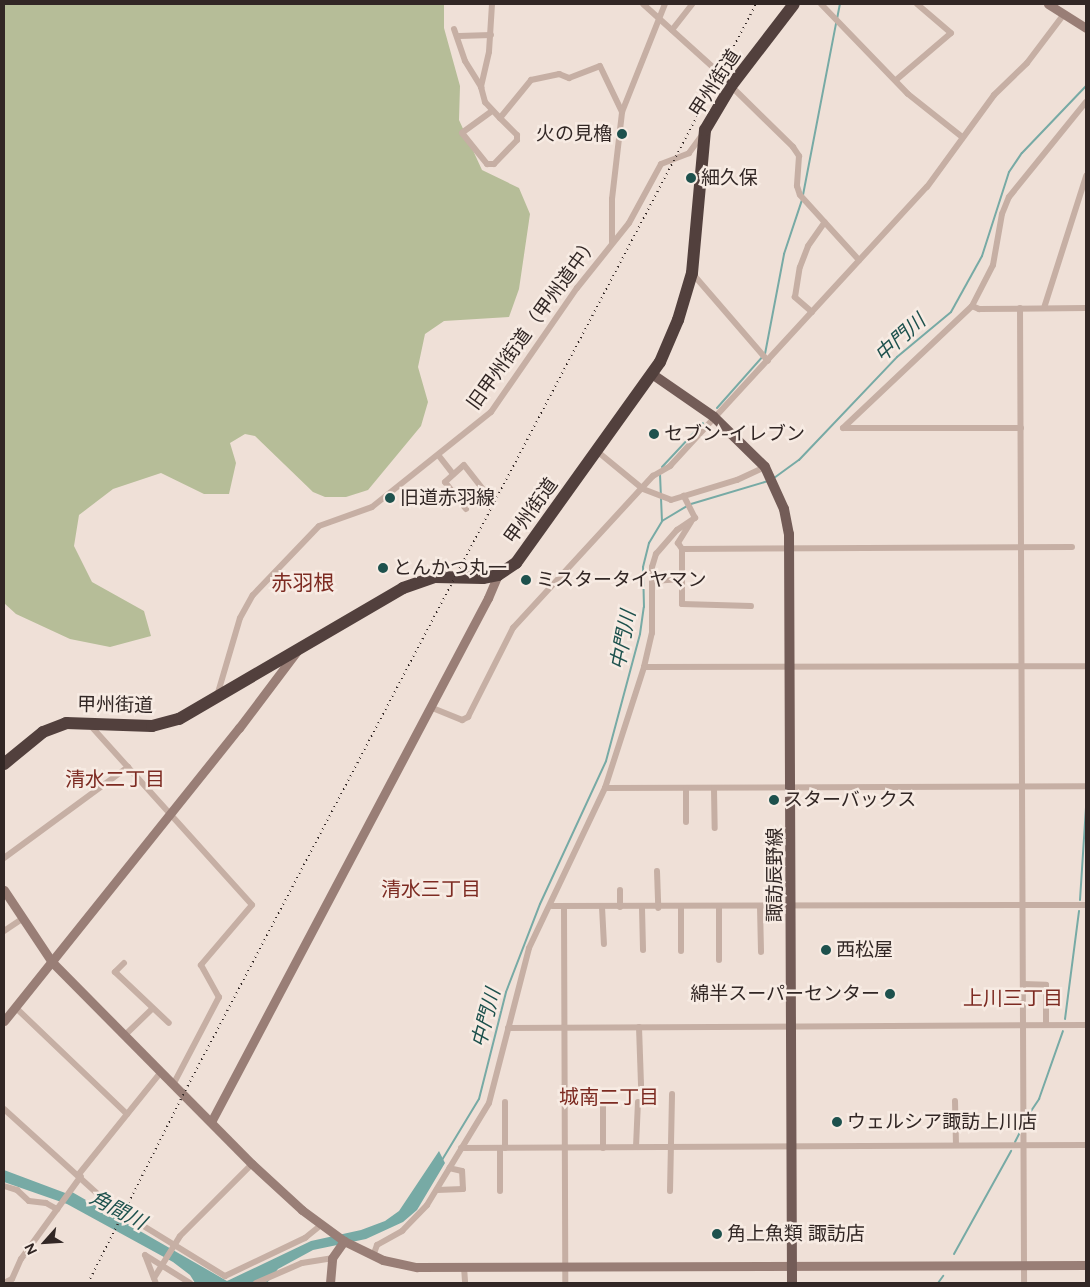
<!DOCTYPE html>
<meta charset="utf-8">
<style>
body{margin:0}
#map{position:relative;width:1090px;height:1287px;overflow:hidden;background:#efe0d7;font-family:Figtree,"Noto Sans JP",sans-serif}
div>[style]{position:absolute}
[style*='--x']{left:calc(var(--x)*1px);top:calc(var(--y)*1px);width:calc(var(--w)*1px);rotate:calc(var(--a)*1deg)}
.green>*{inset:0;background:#b6bd98}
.water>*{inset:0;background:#77aaa5}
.stream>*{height:2px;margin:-1px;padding:0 1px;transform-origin:1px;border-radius:1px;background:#77aaa5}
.street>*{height:6px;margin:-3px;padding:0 3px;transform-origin:3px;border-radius:3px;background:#c6afa4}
.secondary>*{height:9px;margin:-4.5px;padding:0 4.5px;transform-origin:4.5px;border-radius:4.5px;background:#997e76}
.primary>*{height:10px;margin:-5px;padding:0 5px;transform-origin:5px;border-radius:5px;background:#735c57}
.highway>*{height:12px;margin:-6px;padding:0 6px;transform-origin:6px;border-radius:6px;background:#52403d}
.rail>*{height:2px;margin-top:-1px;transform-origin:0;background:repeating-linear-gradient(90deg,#322725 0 1px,transparent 0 5px)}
.dots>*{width:14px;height:14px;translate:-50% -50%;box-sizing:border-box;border:2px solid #f7ebe3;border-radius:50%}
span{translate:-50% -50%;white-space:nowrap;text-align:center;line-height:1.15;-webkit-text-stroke:5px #f7ebe3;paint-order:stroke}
.street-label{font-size:19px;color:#322725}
.poi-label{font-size:19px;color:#322725}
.right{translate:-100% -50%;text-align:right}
.left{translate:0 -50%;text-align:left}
.water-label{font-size:20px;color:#1d514d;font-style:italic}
.neighbourhood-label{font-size:20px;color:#7d2b22}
.quarter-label{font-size:21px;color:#7d2b22}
.frame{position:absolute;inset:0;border:5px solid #322725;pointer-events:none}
.north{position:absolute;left:20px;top:1217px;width:50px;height:50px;-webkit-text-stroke:4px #f7ebe3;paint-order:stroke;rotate:244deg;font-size:14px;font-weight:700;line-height:20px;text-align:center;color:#322725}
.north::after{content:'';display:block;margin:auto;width:18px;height:22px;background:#322725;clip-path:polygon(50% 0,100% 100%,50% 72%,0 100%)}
</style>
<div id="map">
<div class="green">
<i style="clip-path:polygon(4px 4px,444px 4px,444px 28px,460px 86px,459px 120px,482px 170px,519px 188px,530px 214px,519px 289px,509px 317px,444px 321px,425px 334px,418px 367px,428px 402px,421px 426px,368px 490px,346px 497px,325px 497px,313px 492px,255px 436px,245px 434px,230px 443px,236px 463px,229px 494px,204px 494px,161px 473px,113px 489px,79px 515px,74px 546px,92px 582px,144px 611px,151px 636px,110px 647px,70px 639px,16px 614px,4px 603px)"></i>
</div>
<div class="water">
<i style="clip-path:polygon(439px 1151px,445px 1163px,417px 1210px,403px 1222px,366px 1239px,313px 1250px,278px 1269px,267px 1283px,195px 1283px,190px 1275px,173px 1262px,67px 1204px,4px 1182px,4px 1170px,68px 1194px,72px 1192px,227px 1281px,311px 1241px,361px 1230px,385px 1221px,399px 1211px)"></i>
</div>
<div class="stream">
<i style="--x:837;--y:19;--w:15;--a:-79"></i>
<i style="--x:803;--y:195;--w:175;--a:-79.1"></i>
<i style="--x:717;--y:408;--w:72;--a:-48.4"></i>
<i style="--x:765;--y:354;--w:102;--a:-79.2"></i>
<i style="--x:784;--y:254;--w:57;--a:-71.6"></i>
<i style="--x:662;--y:467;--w:60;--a:-47"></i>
<i style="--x:660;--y:474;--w:47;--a:87.6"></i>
<i style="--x:774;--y:478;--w:31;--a:-36"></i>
<i style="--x:799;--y:460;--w:142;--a:-46.4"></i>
<i style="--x:897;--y:357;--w:70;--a:-39.8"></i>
<i style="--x:951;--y:312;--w:64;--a:-61"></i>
<i style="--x:982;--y:256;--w:88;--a:-72.2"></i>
<i style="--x:1009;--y:172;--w:23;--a:-56"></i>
<i style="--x:1022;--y:153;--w:93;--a:-46.3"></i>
<i style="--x:691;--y:504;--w:80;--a:-16.6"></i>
<i style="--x:1080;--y:900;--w:94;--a:-86.3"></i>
<i style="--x:1065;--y:1019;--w:109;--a:-82.6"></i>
<i style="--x:1027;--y:1117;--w:22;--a:-56"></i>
<i style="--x:1039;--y:1099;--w:72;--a:-70.6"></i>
<i style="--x:1015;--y:1142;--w:13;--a:-63"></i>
<i style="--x:442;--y:1160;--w:71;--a:-58.8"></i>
<i style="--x:479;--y:1099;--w:110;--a:-75.8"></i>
<i style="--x:506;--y:992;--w:94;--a:-68.9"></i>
<i style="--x:540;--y:904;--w:157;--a:-65.2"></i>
<i style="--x:606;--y:761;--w:131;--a:-75"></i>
<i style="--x:640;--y:634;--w:27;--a:-82"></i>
<i style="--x:644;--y:607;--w:40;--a:-91.4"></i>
<i style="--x:643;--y:567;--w:25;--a:-76"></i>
<i style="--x:649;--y:543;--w:26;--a:-59"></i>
<i style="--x:662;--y:521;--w:29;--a:-31"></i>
<i style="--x:954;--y:1254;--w:118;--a:-61"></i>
<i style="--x:938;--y:1283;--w:9;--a:-54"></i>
</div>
<div class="street">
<i style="--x:492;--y:4;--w:48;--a:93.6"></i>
<i style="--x:489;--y:52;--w:36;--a:103"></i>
<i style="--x:481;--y:87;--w:16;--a:75"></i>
<i style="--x:485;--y:102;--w:22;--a:47"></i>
<i style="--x:500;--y:118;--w:49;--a:-50.8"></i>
<i style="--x:531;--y:80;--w:29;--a:-12"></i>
<i style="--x:559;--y:74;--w:11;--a:22"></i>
<i style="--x:569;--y:78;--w:33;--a:-21"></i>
<i style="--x:600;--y:66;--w:51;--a:64.4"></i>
<i style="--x:643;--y:4;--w:97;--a:42.1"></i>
<i style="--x:821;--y:4;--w:125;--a:46"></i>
<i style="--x:908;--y:94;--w:69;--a:38.5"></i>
<i style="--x:454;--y:29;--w:34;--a:71"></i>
<i style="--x:465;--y:61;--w:31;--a:58"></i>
<i style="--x:672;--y:30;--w:33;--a:-52"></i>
<i style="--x:459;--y:36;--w:32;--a:-2"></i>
<i style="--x:896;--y:80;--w:72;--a:-40.5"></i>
<i style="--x:951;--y:33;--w:45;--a:-139.5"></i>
<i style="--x:731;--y:86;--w:87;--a:44.5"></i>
<i style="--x:793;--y:147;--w:11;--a:56"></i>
<i style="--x:799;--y:156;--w:30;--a:94"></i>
<i style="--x:797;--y:186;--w:9;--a:72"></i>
<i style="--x:800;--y:195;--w:88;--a:47.8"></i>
<i style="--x:492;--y:111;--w:37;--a:144"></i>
<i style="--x:462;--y:133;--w:40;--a:51"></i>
<i style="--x:487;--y:164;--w:7;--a:0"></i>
<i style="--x:494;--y:164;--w:33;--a:-46"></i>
<i style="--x:517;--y:140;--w:5;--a:-90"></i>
<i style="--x:517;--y:135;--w:24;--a:-135"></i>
<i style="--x:612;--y:242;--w:43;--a:-90"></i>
<i style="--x:612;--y:199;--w:88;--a:-83.4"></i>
<i style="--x:622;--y:112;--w:116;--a:-68.3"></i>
<i style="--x:692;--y:273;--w:116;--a:49.2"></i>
<i style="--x:972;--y:306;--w:8;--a:23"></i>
<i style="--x:979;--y:309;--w:107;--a:-0.5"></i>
<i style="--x:1020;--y:308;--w:975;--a:89.76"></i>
<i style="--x:1044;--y:308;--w:139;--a:-72.3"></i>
<i style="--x:812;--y:312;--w:23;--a:-139"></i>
<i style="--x:795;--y:297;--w:30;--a:-81"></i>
<i style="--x:800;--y:267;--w:22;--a:-69"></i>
<i style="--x:808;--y:246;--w:29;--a:-55"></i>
<i style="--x:843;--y:428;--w:178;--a:-43.4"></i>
<i style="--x:972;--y:306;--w:46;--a:-62.9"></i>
<i style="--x:993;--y:265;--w:52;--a:-80"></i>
<i style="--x:1002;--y:214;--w:18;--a:-68"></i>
<i style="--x:1009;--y:197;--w:122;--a:-51"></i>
<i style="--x:843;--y:428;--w:178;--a:0"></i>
<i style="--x:598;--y:452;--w:58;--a:39.4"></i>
<i style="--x:643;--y:489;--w:30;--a:21"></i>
<i style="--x:671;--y:500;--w:69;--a:-16.9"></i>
<i style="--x:737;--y:480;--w:31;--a:-25"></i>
<i style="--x:439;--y:456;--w:23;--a:52"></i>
<i style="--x:466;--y:509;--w:34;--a:-128"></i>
<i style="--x:445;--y:482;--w:25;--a:-42"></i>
<i style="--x:464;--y:465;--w:37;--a:52"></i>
<i style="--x:691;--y:522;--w:25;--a:122"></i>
<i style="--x:678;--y:543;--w:7;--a:56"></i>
<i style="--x:682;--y:549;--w:55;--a:90"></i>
<i style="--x:682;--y:604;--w:69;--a:1.7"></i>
<i style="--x:682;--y:549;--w:390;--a:-0.3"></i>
<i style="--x:653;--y:581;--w:29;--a:-4"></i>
<i style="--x:644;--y:667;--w:442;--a:-0.1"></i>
<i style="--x:217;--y:696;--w:81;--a:-73.6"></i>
<i style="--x:240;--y:618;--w:26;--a:-61"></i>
<i style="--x:253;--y:595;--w:95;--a:-46.3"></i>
<i style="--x:319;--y:526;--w:56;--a:-19.7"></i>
<i style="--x:372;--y:507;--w:152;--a:-38.6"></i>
<i style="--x:491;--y:412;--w:151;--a:-55.3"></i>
<i style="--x:577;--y:288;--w:83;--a:-51.3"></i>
<i style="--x:629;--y:223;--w:67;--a:-61.5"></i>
<i style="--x:661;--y:164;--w:30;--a:-21"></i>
<i style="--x:689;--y:153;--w:22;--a:-54"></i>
<i style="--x:430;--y:707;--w:35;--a:22"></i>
<i style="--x:462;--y:720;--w:7;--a:-27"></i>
<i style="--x:468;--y:717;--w:100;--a:-63.2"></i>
<i style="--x:513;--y:628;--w:207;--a:-47.4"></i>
<i style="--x:653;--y:476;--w:20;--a:-30"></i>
<i style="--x:670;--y:466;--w:379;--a:-47.4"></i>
<i style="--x:927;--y:187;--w:114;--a:-53.9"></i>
<i style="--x:994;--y:95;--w:46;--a:-44.1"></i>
<i style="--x:1027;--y:63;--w:61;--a:-52.9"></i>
<i style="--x:90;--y:725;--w:242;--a:48"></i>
<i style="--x:252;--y:905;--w:79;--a:130.4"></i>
<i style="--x:201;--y:965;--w:37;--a:61"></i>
<i style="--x:219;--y:997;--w:99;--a:117.6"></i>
<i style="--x:605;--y:788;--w:481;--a:-0.2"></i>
<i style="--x:714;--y:789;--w:39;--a:89"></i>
<i style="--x:686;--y:822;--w:33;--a:-90"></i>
<i style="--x:4;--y:858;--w:154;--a:-36.3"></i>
<i style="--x:657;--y:871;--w:37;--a:88"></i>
<i style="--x:552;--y:906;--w:534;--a:-0.11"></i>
<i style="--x:564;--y:907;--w:376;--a:89.8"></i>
<i style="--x:602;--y:907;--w:37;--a:87"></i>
<i style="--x:620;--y:907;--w:17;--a:-90"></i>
<i style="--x:760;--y:907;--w:45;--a:88.7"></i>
<i style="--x:642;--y:908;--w:42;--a:88.6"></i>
<i style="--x:681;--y:908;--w:43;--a:90"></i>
<i style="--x:4;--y:931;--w:23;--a:-34"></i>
<i style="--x:719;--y:960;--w:52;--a:-90"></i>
<i style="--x:124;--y:963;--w:13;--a:135"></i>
<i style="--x:115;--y:972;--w:74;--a:43.4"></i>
<i style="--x:1023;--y:984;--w:23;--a:2"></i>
<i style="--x:1046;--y:985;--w:40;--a:90"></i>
<i style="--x:15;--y:1007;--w:155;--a:43.7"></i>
<i style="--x:639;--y:1027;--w:58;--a:88"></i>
<i style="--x:508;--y:1028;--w:578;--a:-0.3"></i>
<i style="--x:124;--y:1036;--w:39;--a:-44"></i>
<i style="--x:955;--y:1101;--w:44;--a:88.7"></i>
<i style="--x:505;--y:1102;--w:46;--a:90"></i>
<i style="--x:603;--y:1105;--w:43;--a:90"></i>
<i style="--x:4;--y:1109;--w:144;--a:42.2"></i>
<i style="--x:111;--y:1206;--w:134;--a:31.6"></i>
<i style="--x:225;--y:1276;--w:89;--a:-25.4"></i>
<i style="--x:305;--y:1238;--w:21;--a:-39"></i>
<i style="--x:636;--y:1147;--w:45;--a:-87.5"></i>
<i style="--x:461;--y:1148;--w:625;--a:-0.28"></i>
<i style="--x:500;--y:1148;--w:43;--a:90"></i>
<i style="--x:79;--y:1174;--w:131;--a:-51.2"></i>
<i style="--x:4;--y:1186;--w:14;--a:17"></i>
<i style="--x:17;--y:1190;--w:16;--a:43"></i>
<i style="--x:29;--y:1201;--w:17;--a:7"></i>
<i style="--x:46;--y:1203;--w:13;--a:29"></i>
<i style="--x:437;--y:1190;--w:26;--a:-2"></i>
<i style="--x:463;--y:1189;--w:18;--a:-93"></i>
<i style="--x:462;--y:1171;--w:13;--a:-167"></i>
<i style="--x:670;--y:1191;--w:97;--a:-88.8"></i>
<i style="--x:145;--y:1255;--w:53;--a:31.9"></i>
<i style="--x:145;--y:1255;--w:30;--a:69"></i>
<i style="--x:373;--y:1256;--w:12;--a:-70"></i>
<i style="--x:377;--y:1245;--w:29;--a:-29"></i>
<i style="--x:402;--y:1231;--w:36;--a:-46"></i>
<i style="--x:427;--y:1205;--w:119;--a:-58.7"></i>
<i style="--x:489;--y:1103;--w:160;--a:-75.5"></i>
<i style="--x:529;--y:948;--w:177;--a:-64.6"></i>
<i style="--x:605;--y:788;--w:127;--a:-72.1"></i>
<i style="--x:644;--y:667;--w:35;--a:-77"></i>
<i style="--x:652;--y:633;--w:66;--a:-90"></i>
<i style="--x:652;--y:567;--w:14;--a:-73"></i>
<i style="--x:656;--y:554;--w:32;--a:-49"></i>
<i style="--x:677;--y:530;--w:22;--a:-34"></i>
<i style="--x:695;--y:518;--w:25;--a:-117"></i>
<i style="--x:464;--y:1267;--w:16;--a:86"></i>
<i style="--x:154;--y:1278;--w:49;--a:-58.2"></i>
<i style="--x:180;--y:1236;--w:102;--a:-45"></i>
<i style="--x:4;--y:1283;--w:9;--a:-27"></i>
<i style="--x:12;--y:1279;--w:22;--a:-66"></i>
<i style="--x:21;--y:1259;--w:102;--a:-54.1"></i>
<i style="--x:256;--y:1283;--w:50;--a:-23.5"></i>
<i style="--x:302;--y:1263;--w:30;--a:-9"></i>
</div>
<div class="secondary">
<i style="--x:1048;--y:4;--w:45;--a:32.3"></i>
<i style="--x:4;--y:890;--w:87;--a:56.3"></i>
<i style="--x:52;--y:962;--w:284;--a:45.3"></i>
<i style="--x:252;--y:1164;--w:68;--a:42.6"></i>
<i style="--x:302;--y:1210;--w:52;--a:36.4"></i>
<i style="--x:344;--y:1241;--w:43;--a:26"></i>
<i style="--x:383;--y:1260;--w:35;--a:12"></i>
<i style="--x:417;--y:1267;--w:669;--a:-0.17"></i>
<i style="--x:4;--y:1021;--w:376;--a:-51.3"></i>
<i style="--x:239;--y:728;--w:96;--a:-53"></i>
<i style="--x:211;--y:1122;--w:593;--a:-62.14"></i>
<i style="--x:488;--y:598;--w:25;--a:-67"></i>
<i style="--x:330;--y:1283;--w:25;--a:-85"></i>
<i style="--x:332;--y:1258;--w:21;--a:-55"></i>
</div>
<div class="primary">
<i style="--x:652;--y:374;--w:75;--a:34.7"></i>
<i style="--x:714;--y:417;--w:71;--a:44.4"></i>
<i style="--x:765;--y:467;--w:46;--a:65.7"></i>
<i style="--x:784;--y:509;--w:25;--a:79"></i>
<i style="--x:789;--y:534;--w:749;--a:89.77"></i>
</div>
<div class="highway">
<i style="--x:4;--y:764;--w:50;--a:-39.4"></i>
<i style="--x:43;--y:732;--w:25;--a:-21"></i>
<i style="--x:66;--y:723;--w:86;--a:2"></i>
<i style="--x:152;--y:726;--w:28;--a:-15"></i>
<i style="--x:179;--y:719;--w:259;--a:-30.3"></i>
<i style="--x:403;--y:588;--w:34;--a:-19"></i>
<i style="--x:435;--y:577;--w:48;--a:1.2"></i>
<i style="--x:483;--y:578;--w:15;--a:-11"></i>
<i style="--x:498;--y:575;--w:22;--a:-34"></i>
<i style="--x:516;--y:563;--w:247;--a:-54.4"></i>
<i style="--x:660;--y:362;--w:46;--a:-66.8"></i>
<i style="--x:678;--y:320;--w:49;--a:-73.4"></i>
<i style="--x:692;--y:273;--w:144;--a:-84.8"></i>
<i style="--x:705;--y:130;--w:51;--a:-59.4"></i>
<i style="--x:731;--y:86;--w:103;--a:-52.5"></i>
</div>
<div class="rail">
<i style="--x:88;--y:1283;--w:211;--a:-63.2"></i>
<i style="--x:183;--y:1095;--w:1232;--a:-62.29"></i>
</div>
<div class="dots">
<i style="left:622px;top:134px;background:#1d514d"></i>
<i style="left:691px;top:178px;background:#1d514d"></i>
<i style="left:654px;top:434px;background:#1d514d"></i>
<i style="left:390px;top:498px;background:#1d514d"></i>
<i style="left:383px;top:568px;background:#1d514d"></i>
<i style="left:526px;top:580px;background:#1d514d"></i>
<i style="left:774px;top:800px;background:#1d514d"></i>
<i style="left:826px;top:950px;background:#1d514d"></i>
<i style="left:890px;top:994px;background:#1d514d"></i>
<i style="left:837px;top:1122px;background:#1d514d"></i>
<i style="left:717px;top:1234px;background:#1d514d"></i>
</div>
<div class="street-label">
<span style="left:715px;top:83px;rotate:-57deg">甲州街道</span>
<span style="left:533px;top:323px;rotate:-54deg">旧甲州街道（甲州道中）</span>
<span style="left:531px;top:511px;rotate:-54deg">甲州街道</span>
<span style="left:115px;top:705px;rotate:1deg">甲州街道</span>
<span style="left:775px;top:875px;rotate:-90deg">諏訪辰野線</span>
</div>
<div class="poi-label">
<span class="right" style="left:612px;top:134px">火の見櫓</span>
<span class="left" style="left:701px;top:178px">細久保</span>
<span class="left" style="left:664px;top:434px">セブン-イレブン</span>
<span class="left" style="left:400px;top:498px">旧道赤羽線</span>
<span class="left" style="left:393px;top:568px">とんかつ丸一</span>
<span class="left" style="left:536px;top:580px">ミスタータイヤマン</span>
<span class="left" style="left:784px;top:800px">スターバックス</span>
<span class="left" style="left:836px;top:950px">西松屋</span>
<span class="right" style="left:880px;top:994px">綿半スーパーセンター</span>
<span class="left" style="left:847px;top:1122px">ウェルシア諏訪上川店</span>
<span class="left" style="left:727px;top:1234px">角上魚類 諏訪店</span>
</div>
<div class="water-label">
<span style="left:900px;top:338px;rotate:-42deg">中門川</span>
<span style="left:623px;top:640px;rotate:-79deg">中門川</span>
<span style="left:486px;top:1018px;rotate:-75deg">中門川</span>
<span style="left:118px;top:1210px;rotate:28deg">角間川</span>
</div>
<div class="neighbourhood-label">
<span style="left:115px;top:779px">清水二丁目</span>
<span style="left:431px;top:889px">清水三丁目</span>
<span style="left:1013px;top:998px">上川三丁目</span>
<span style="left:609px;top:1097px">城南二丁目</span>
</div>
<div class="quarter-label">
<span style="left:303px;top:583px">赤羽根</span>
</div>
<div class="frame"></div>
<div class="north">N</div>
</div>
